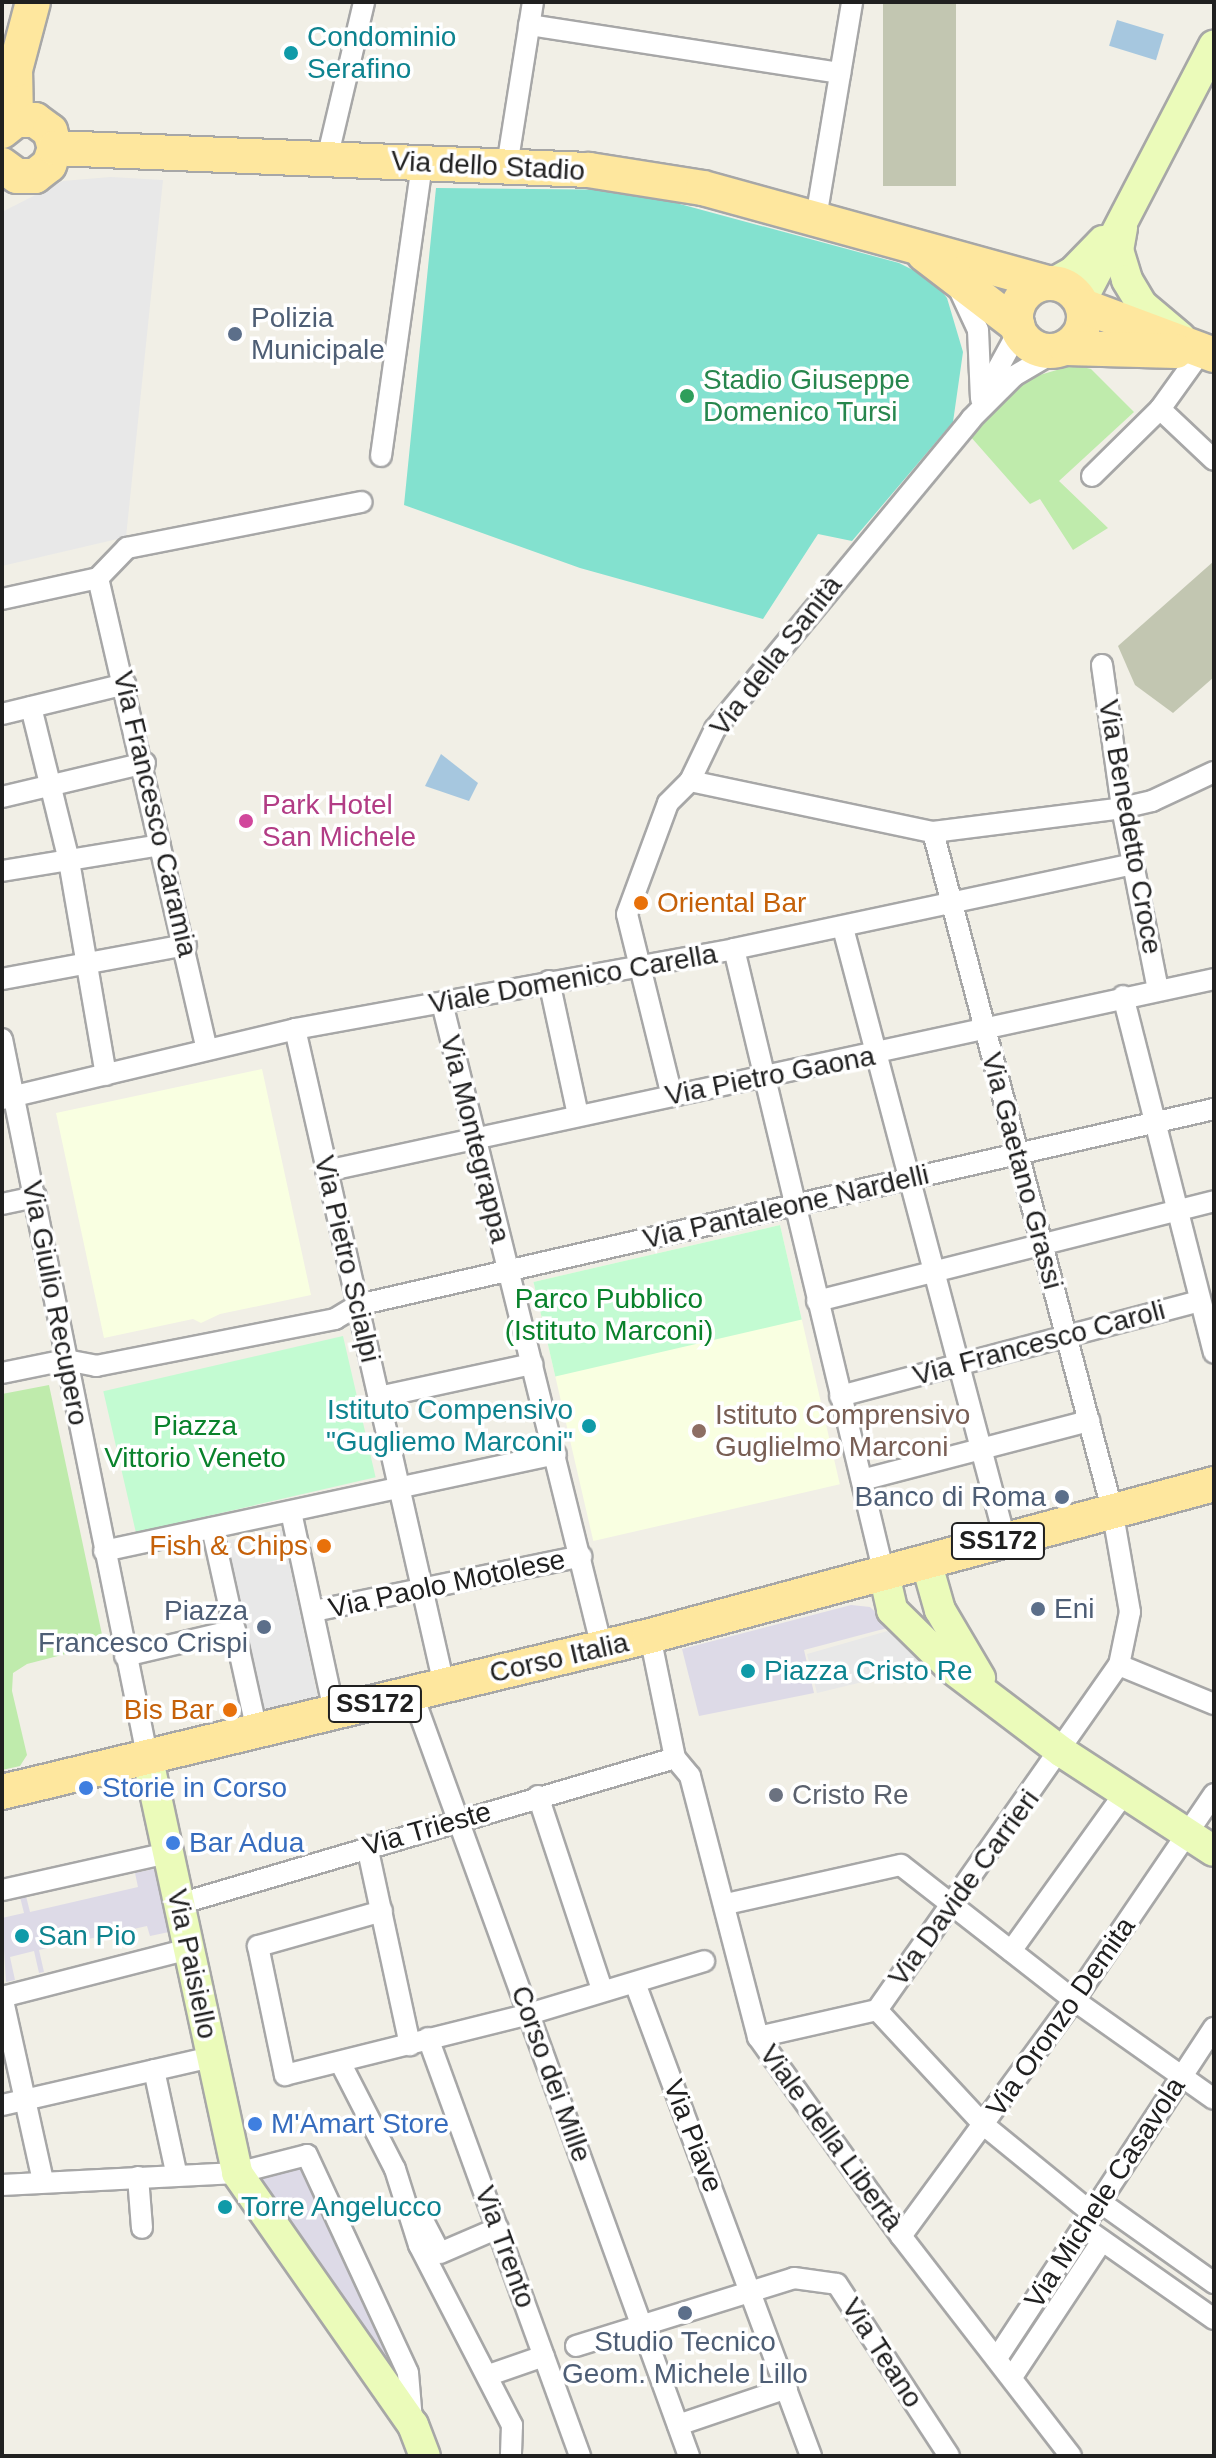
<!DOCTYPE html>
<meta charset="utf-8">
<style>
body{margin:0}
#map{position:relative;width:1216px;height:2458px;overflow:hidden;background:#f1efe6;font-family:Arial,sans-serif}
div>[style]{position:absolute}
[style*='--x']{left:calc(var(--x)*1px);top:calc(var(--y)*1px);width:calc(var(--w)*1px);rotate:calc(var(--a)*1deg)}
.education>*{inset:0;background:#f9ffe1;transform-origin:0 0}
.construction>*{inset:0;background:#c2c6b1;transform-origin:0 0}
.grass>*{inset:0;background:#bfebac}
.park>*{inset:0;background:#c3fbd2;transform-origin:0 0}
.pitch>*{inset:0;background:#83e1cf}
.parking>*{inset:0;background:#e8e8e8;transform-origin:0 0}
.plaza>*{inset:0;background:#dddae7}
.water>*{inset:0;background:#a6c7df;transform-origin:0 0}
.roads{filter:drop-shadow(2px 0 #a7a7a7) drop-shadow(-2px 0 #a7a7a7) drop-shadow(0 2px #a7a7a7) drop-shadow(0 -2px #a7a7a7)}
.street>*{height:20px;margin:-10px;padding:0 10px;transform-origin:10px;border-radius:10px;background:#fff}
.secondary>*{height:30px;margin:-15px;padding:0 15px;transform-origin:15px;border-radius:15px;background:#ebfbba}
.primary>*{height:34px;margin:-17px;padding:0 17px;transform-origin:17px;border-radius:17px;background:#fee79e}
.primary>.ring{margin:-17px;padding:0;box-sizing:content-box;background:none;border:34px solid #fee79e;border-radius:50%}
.dots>*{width:22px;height:22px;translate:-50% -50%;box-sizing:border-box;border:4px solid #fff;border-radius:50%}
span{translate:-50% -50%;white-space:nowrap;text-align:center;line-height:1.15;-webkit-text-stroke:7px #fff;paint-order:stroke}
.shield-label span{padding:2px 6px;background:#fff;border:2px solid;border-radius:6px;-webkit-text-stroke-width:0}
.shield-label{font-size:26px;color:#202020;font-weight:700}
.culture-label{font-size:28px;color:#0d838f}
.left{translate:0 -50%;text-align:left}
.right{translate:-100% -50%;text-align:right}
.street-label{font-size:28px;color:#202020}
.service-label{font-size:28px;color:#4e5e75}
.leisure-label{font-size:28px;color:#27864d}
.hotel-label{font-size:28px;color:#b23c85}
.food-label{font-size:28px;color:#c56008}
.park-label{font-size:28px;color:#09822b}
.education-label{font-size:28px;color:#785e54}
.shop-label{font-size:28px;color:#366cbe}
.worship-label{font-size:28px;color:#5b616d}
.frame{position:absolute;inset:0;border:4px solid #202020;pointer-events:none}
</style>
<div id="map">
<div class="education">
<i style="clip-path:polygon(262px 1069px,311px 1295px,220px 1314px,201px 1323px,193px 1319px,104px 1338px,56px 1113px)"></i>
<i style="left:780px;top:1225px;width:266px;height:253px;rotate:77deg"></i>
</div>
<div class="construction">
<i style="left:883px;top:2px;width:73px;height:184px"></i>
<i style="clip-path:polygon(1214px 561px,1214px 677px,1173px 713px,1135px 685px,1118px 646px)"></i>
</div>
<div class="grass">
<i style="clip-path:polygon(1074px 365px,1091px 369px,1134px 412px,1059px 481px,1108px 528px,1073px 550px,1040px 499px,1030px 504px,970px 436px,1026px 379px)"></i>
<i style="clip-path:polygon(49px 1385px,104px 1644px,27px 1664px,13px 1673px,12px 1691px,27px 1755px,20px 1766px,2px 1770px,2px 1394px)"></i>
</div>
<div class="park">
<i style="left:780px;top:1225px;width:97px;height:253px;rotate:77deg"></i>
<i style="left:343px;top:1336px;width:145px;height:246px;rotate:77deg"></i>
</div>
<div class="pitch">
<i style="clip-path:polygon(436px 188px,628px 190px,899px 263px,933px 280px,947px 298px,963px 352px,953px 422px,852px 541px,818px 534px,763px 619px,580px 568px,404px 505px)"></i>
</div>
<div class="parking">
<i style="clip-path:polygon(111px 177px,163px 180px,126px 537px,2px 566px,2px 212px,63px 181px)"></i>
<i style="left:282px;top:1529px;width:184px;height:76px;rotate:78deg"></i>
<i style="clip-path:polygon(905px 1626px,945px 1662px,817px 1693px,807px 1654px)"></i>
</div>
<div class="plaza">
<i style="clip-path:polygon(851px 1605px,870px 1607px,891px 1627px,804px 1650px,814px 1693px,699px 1716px,682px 1649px)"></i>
<i style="clip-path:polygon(154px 1869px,169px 1932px,150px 1936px,147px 1926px,39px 1950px,44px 1972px,39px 1973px,34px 1951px,10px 1957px,15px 1980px,6px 1982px,2px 1918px,24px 1913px,20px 1897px,26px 1896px,30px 1912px,138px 1887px,135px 1873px)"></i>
<i style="clip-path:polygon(302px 2161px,398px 2373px,384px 2371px,247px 2175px)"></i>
</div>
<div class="water">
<i style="left:1117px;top:20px;width:49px;height:27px;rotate:17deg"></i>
<i style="clip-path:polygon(441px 754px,478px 783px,469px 801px,425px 786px)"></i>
</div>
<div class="roads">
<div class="street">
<i style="--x:529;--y:25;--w:315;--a:8.8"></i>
<i style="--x:327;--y:159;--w:161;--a:-76.7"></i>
<i style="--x:507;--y:166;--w:166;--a:-81"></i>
<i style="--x:816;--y:218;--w:219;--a:-80.5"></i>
<i style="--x:958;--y:287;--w:47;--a:65.1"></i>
<i style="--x:978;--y:330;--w:69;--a:87.5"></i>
<i style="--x:1201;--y:352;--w:70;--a:125.7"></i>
<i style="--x:1160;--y:409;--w:74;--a:43.4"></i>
<i style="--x:984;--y:394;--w:73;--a:-61.3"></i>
<i style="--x:381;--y:456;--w:296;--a:-82"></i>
<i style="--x:1092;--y:476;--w:95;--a:-44.6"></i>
<i style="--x:98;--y:578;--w:484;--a:77"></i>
<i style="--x:98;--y:578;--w:42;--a:-46"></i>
<i style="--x:127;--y:548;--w:239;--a:-11.1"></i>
<i style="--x:2;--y:599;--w:98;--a:-12.3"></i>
<i style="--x:1102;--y:665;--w:144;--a:82"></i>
<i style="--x:1122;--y:808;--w:185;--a:78.8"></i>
<i style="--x:31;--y:707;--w:159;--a:76.1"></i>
<i style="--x:69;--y:861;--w:217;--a:80.2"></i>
<i style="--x:2;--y:714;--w:127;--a:-13.7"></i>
<i style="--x:690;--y:781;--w:248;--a:11.9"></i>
<i style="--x:933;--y:832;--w:191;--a:-7.2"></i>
<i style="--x:1122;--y:808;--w:31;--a:-13"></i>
<i style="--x:1152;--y:801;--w:68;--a:-25.1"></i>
<i style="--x:2;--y:797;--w:147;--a:-13.4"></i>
<i style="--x:2;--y:871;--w:160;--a:-9.3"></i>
<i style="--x:843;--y:928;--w:632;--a:75.15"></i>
<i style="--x:734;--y:949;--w:643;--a:76.5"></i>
<i style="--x:2;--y:979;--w:187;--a:-10.5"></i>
<i style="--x:549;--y:981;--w:137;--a:77.8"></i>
<i style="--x:1123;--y:996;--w:368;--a:75.7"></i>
<i style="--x:442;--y:1003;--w:665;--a:76.07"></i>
<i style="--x:295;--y:1029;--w:673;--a:77.2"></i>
<i style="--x:2;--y:1039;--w:731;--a:78.55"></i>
<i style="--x:672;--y:1096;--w:187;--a:-103.9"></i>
<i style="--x:627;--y:914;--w:118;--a:-69.7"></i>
<i style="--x:668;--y:803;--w:31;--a:-45"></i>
<i style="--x:690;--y:781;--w:58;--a:-64.3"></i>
<i style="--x:715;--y:729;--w:402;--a:-50.4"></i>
<i style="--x:971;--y:419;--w:61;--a:-45"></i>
<i style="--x:1014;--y:376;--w:51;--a:-30.6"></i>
<i style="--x:2;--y:1099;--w:301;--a:-13.4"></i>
<i style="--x:295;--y:1029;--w:446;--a:-10.3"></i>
<i style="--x:734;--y:949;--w:408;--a:-12"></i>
<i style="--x:326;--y:1171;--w:909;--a:-12.2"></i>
<i style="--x:2;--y:1204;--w:35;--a:-12"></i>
<i style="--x:817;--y:1301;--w:409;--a:-14.1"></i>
<i style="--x:2;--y:1373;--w:65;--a:-11.5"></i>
<i style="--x:66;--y:1360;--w:31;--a:11"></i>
<i style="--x:96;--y:1366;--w:244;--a:-11.1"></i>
<i style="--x:335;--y:1319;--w:27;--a:-31"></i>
<i style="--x:358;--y:1305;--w:878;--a:-12.9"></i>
<i style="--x:840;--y:1396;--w:363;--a:-14.8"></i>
<i style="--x:379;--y:1397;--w:157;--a:-12.2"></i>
<i style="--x:862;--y:1480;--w:235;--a:-14.6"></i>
<i style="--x:291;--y:1512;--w:208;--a:77.8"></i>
<i style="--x:212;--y:1528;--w:208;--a:77.5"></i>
<i style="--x:104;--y:1551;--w:462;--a:-12.1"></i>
<i style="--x:314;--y:1611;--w:273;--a:-11.6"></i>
<i style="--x:650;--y:1636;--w:125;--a:78.4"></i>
<i style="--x:675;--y:1758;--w:23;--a:50"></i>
<i style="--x:690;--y:1776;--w:270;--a:75.4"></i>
<i style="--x:758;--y:2037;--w:245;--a:54.3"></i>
<i style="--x:901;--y:2236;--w:278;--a:52.3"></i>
<i style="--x:125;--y:1656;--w:113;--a:-13.3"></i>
<i style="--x:1119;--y:1665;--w:103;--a:22.3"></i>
<i style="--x:412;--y:1693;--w:812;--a:70.05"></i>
<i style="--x:538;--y:1796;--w:204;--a:71.7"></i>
<i style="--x:367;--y:1846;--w:204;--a:77.8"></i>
<i style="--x:2;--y:1890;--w:169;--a:-12.6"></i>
<i style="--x:179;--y:1904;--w:517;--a:-16.4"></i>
<i style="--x:726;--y:1904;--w:179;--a:-12.6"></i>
<i style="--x:901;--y:1865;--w:219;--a:38"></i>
<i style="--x:1074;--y:2000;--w:171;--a:35.3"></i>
<i style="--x:382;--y:1911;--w:129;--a:164.2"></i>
<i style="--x:258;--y:1946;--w:132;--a:78.2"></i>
<i style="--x:285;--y:2075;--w:252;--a:-14"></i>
<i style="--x:529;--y:2014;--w:183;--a:-16.8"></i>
<i style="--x:1011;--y:1951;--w:193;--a:-54.3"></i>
<i style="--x:635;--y:1983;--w:505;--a:69.59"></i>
<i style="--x:2;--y:1996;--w:189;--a:77.5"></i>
<i style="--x:2;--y:1997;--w:193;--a:-14.4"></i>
<i style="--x:877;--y:2010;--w:157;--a:47.1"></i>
<i style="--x:984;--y:2125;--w:139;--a:39.2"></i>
<i style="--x:758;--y:2037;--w:122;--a:-12.8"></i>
<i style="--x:877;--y:2010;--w:421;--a:-55"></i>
<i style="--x:1119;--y:1665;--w:54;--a:-78.3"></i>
<i style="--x:1130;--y:1612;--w:105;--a:-99.9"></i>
<i style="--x:1112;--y:1509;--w:700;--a:-104.81"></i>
<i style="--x:428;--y:2038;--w:445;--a:70"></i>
<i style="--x:341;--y:2064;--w:118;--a:62.8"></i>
<i style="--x:395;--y:2169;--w:80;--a:72.5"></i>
<i style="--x:419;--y:2245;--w:203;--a:62.7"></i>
<i style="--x:512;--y:2425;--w:31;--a:92"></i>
<i style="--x:154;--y:2070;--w:108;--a:77.8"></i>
<i style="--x:2;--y:2105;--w:215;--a:-12.9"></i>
<i style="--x:138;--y:2177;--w:51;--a:85.5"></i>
<i style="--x:2;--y:2185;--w:235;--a:-2.9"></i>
<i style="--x:237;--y:2173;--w:72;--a:-14.4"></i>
<i style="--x:307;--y:2155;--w:240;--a:65.1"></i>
<i style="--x:408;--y:2373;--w:48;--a:85.2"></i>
<i style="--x:1100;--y:2202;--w:140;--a:35.4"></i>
<i style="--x:418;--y:2211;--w:47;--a:62.4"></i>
<i style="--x:440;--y:2253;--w:63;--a:-23.3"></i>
<i style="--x:1093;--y:2234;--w:148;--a:35.1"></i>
<i style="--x:901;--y:2236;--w:293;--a:-53.8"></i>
<i style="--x:1074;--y:2000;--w:249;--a:-55.8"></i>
<i style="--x:576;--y:2346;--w:228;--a:-17.3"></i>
<i style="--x:794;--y:2278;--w:43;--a:7.9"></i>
<i style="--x:837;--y:2284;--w:205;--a:56.9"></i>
<i style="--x:997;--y:2358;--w:395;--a:-56.7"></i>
<i style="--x:489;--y:2375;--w:58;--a:-19.1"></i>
<i style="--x:1012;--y:2377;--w:163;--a:-56.5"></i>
<i style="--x:678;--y:2425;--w:115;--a:-18.7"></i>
</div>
<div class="secondary">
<i style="--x:1122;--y:228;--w:22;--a:100"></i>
<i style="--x:1118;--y:250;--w:31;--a:73"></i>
<i style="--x:1127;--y:280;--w:29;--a:59"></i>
<i style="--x:1142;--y:305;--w:50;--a:40.1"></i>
<i style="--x:1053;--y:283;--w:23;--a:-29"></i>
<i style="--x:1073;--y:272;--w:43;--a:-45.9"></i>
<i style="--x:1081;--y:301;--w:288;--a:-62.5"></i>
<i style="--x:926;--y:1561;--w:51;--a:74.1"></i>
<i style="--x:940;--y:1610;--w:79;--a:59.5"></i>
<i style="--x:884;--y:1574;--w:37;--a:77"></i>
<i style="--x:892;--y:1610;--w:81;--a:44.5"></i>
<i style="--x:950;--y:1667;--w:141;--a:37.2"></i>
<i style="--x:1062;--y:1752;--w:181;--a:33.1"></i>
<i style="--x:147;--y:1755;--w:428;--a:77.8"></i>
<i style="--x:237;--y:2173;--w:307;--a:55.1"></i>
<i style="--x:413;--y:2425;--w:33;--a:69"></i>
</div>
<div class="primary">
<i style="--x:16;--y:120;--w:50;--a:-91.1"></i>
<i style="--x:15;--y:70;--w:70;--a:-75.2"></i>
<i style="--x:2;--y:131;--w:18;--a:-38"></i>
<i style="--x:16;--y:120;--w:19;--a:0"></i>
<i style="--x:35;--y:120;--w:19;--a:36"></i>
<i style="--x:50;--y:131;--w:18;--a:74"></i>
<i style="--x:55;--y:148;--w:18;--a:109"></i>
<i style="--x:49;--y:165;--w:18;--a:142"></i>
<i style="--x:35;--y:176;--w:18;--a:180"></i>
<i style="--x:17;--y:176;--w:19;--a:-144"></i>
<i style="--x:55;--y:148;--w:534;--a:2.36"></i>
<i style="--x:589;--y:170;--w:115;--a:9"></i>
<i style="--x:703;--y:188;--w:357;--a:15.4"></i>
<i style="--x:924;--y:254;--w:118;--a:37.5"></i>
<i class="ring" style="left:1016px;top:283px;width:34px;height:34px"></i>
<i style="--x:1083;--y:306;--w:140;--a:20.5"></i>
<i style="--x:1066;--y:348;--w:110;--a:1.6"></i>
<i style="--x:2;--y:1792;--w:667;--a:-13.54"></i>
<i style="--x:650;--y:1636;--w:584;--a:-15.08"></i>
</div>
</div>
<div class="dots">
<i style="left:291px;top:53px;background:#0f9aa8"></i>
<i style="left:235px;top:334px;background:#5c6f8a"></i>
<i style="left:687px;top:396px;background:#2e9e5b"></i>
<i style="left:246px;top:821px;background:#d1479c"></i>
<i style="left:641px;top:903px;background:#e8710a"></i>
<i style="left:589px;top:1426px;background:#0f9aa8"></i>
<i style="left:699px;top:1431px;background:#8d6e63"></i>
<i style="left:1062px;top:1497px;background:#5c6f8a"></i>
<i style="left:324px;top:1546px;background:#e8710a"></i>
<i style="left:1038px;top:1609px;background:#5c6f8a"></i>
<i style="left:264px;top:1627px;background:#5c6f8a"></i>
<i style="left:748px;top:1671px;background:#0f9aa8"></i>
<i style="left:230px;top:1710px;background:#e8710a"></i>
<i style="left:86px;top:1788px;background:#3f7fe0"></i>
<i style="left:776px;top:1795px;background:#6b7280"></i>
<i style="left:173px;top:1843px;background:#3f7fe0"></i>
<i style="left:22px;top:1936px;background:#0f9aa8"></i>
<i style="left:255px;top:2124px;background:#3f7fe0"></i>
<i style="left:225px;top:2207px;background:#0f9aa8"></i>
<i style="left:685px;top:2313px;background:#5c6f8a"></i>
</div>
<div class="shield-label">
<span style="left:998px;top:1541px">SS172</span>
<span style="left:375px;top:1704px">SS172</span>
</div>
<div class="culture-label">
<span class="left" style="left:307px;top:53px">Condominio<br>Serafino</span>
<span class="right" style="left:573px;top:1426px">Istituto Compensivo<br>"Gugliemo Marconi"</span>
<span class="left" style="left:764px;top:1671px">Piazza Cristo Re</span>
<span class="left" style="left:38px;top:1936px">San Pio</span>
<span class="left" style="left:241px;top:2207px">Torre Angelucco</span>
</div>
<div class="street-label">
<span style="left:488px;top:166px;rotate:3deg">Via dello Stadio</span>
<span style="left:776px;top:656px;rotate:-52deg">Via della Sanità</span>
<span style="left:155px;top:814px;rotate:77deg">Via Francesco Caramia</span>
<span style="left:1130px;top:827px;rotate:80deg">Via Benedetto Croce</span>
<span style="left:573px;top:979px;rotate:-10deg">Viale Domenico Carella</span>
<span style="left:770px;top:1076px;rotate:-11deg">Via Pietro Gaona</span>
<span style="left:475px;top:1139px;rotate:76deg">Via Montegrappa</span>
<span style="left:1022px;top:1171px;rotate:75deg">Via Gaetano Grassi</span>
<span style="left:786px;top:1207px;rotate:-13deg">Via Pantaleone Nardelli</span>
<span style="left:347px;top:1259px;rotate:77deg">Via Pietro Scialpi</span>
<span style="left:55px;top:1303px;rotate:79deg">Via Giulio Recupero</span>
<span style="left:1039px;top:1343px;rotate:-15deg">Via Francesco Caroli</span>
<span style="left:447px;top:1584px;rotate:-12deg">Via Paolo Motolese</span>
<span style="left:559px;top:1658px;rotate:-13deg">Corso Italia</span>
<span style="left:427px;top:1829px;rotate:-16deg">Via Trieste</span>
<span style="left:964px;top:1888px;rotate:-54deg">Via Davide Carrieri</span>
<span style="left:192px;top:1964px;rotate:78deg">Via Paisiello</span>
<span style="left:1061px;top:2017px;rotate:-55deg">Via Oronzo Demita</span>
<span style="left:551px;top:2074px;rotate:70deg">Corso dei Mille</span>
<span style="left:693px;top:2136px;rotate:69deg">Via Piave</span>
<span style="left:831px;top:2138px;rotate:54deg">Viale della Libertà</span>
<span style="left:1105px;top:2193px;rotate:-57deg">Via Michele Casavola</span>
<span style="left:505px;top:2247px;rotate:70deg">Via Trento</span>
<span style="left:882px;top:2353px;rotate:57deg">Via Teano</span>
</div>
<div class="service-label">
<span class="left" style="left:251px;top:334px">Polizia<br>Municipale</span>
<span class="right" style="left:1046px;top:1497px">Banco di Roma</span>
<span class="left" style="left:1054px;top:1609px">Eni</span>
<span class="right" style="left:248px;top:1627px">Piazza<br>Francesco Crispi</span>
<span style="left:685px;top:2358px">Studio Tecnico<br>Geom. Michele Lillo</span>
</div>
<div class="leisure-label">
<span class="left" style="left:703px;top:396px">Stadio Giuseppe<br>Domenico Tursi</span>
</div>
<div class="hotel-label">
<span class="left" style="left:262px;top:821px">Park Hotel<br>San Michele</span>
</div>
<div class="food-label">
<span class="left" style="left:657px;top:903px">Oriental Bar</span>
<span class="right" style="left:308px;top:1546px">Fish &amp; Chips</span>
<span class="right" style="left:214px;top:1710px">Bis Bar</span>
</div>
<div class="park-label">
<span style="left:609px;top:1315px">Parco Pubblico<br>(Istituto Marconi)</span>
<span style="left:195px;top:1442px">Piazza<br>Vittorio Veneto</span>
</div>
<div class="education-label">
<span class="left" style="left:715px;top:1431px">Istituto Comprensivo<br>Guglielmo Marconi</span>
</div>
<div class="shop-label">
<span class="left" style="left:102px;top:1788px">Storie in Corso</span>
<span class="left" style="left:189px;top:1843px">Bar Adua</span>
<span class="left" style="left:271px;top:2124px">M'Amart Store</span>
</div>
<div class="worship-label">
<span class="left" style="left:792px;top:1795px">Cristo Re</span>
</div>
<div class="frame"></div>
</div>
